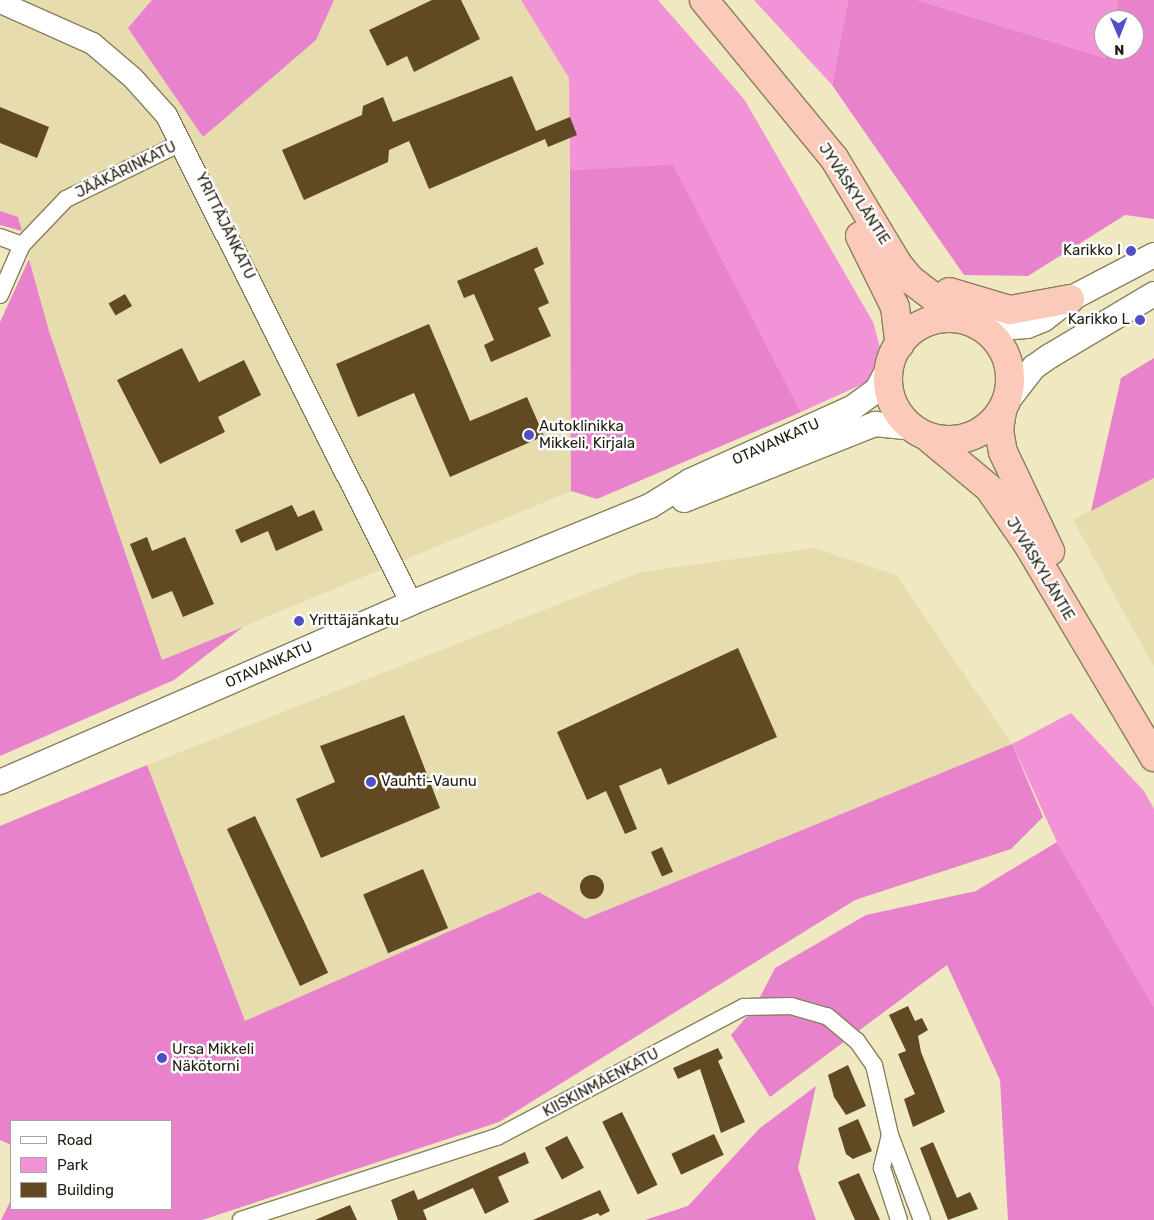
<!DOCTYPE html>
<meta charset="utf-8">
<style>
body{margin:0}
#map{position:relative;width:1154px;height:1220px;overflow:hidden;background:#efe8c1;font-family:Rubik,sans-serif}
div>[style]{position:absolute}
[style*='--x']{left:calc(var(--x)*1px);top:calc(var(--y)*1px);width:calc(var(--w)*1px);rotate:calc(var(--a)*1deg)}
.built>*{inset:0;background:#e6dcae}
.green>*{inset:0;background:#f292d7}
.forest>*{inset:0;background:#e882cd}
.building>*{inset:0;background:#604923;transform-origin:0 0}
.round{border-radius:50%}
.roads{filter:drop-shadow(1px 0 #88805d) drop-shadow(-1px 0 #88805d) drop-shadow(0 1px #88805d) drop-shadow(0 -1px #88805d)}
.minor>*{height:16px;margin:-8px;padding:0 8px;transform-origin:8px;border-radius:8px;background:#fff}
.tertiary>*{height:21px;margin:-10.5px;padding:0 10.5px;transform-origin:10.5px;border-radius:10.5px;background:#fff}
.secondary>*{height:24px;margin:-12px;padding:0 12px;transform-origin:12px;border-radius:12px;background:#fff}
.trunk>*{height:28px;margin:-14px;padding:0 14px;transform-origin:14px;border-radius:14px;background:#fccaba}
.trunk>.ring{margin:-14px;padding:0;box-sizing:content-box;background:none;border:28px solid #fccaba;border-radius:50%}
.dots>*{width:14px;height:14px;translate:-50% -50%;box-sizing:border-box;border:2px solid #fff;border-radius:50%}
span{translate:-50% -50%;white-space:nowrap;text-align:center;line-height:1.15;-webkit-text-stroke:5px #fff;paint-order:stroke}
.street-label{font-size:15px;color:#211e10}
.poi-label{font-size:15px;color:#211e10}
.right{translate:-100% -50%;text-align:right}
.left{translate:0 -50%;text-align:left}
.legend{position:absolute;left:10px;top:1120px;width:162px;height:90px;box-sizing:border-box;background:#fff;border:1px solid #a6a59f;margin:0;padding:6px 9px;list-style:none;font-size:15px;color:#211e10}
.legend li{display:flex;align-items:center;gap:10px;height:25px}
.legend b{width:25px;border:1px solid #a6a59f}
.north{position:absolute;left:1094px;top:10px;width:50px;height:50px;box-sizing:border-box;background:#fff;border:1px solid #a6a59f;border-radius:50%;rotate:179deg;font-size:14px;font-weight:700;line-height:20px;text-align:center;color:#211e10}
.north::after{content:'';display:block;margin:auto;width:18px;height:22px;background:#504fc6;clip-path:polygon(50% 0,100% 100%,50% 72%,0 100%)}
</style>
<div id="map">
<div class="built">
<i style="clip-path:polygon(0 0,152px 0,128px 28px,316px 40px,334px 0,521px 0,569px 78px,571px 491px,162px 660px,49px 331px,18px 217px,0 211px)"></i>
<i style="clip-path:polygon(1154px 478px,1154px 667px,1073px 520px)"></i>
<i style="clip-path:polygon(814px 548px,896px 575px,1012px 744px,584px 920px,538px 892px,245px 1022px,147px 765px,641px 572px)"></i>
</div>
<div class="green">
<i style="clip-path:polygon(521px 0,658px 0,744px 99px,873px 322px,887px 373px,801px 412px,673px 166px,570px 170px,569px 78px)"></i>
<i style="clip-path:polygon(754px 0,848px 0,832px 85px)"></i>
<i style="clip-path:polygon(917px 0,1118px 0,1114px 20px,1104px 20px,1105px 58px)"></i>
<i style="clip-path:polygon(1071px 713px,1144px 791px,1154px 809px,1154px 1007px,1057px 842px,1012px 744px)"></i>
</div>
<div class="forest">
<i style="clip-path:polygon(152px 0,334px 0,316px 40px,203px 137px,128px 28px)"></i>
<i style="clip-path:polygon(848px 0,917px 0,1105px 58px,1107px 50px,1134px 50px,1134px 20px,1114px 20px,1118px 0,1154px 0,1154px 219px,1125px 215px,1028px 276px,964px 275px,832px 85px)"></i>
<i style="clip-path:polygon(673px 165px,801px 412px,597px 499px,571px 491px,570px 170px)"></i>
<i style="clip-path:polygon(0 211px,18px 217px,22px 231px,0 225px)"></i>
<i style="clip-path:polygon(29px 259px,49px 331px,162px 660px,243px 627px,174px 680px,0 756px,0 322px)"></i>
<i style="clip-path:polygon(1154px 358px,1154px 478px,1091px 511px,1121px 378px)"></i>
<i style="clip-path:polygon(1012px 744px,1043px 817px,1011px 849px,855px 900px,499px 1122px,202px 1220px,1px 1220px,11px 1200px,11px 1209px,171px 1209px,171px 1121px,11px 1121px,11px 1145px,0 1140px,0 826px,147px 765px,245px 1021px,539px 892px,585px 919px)"></i>
<i style="clip-path:polygon(1057px 842px,1154px 1007px,1154px 1220px,1008px 1220px,1000px 1080px,947px 965px,770px 1097px,731px 1035px,755px 1007px,775px 968px,866px 915px,976px 891px)"></i>
<i style="clip-path:polygon(816px 1086px,798px 1168px,816px 1220px,645px 1220px,688px 1206px,760px 1128px)"></i>
</div>
<div class="building">
<i style="clip-path:polygon(432px 0,461px 0,480px 39px,414px 72px,407px 56px,387px 66px,369px 30px)"></i>
<i style="clip-path:polygon(512px 76px,536px 131px,570px 117px,577px 135px,548px 147px,545px 139px,429px 189px,409px 141px,389px 150px,388px 162px,304px 200px,282px 150px,362px 115px,363px 106px,383px 97px,393px 122px)"></i>
<i style="clip-path:polygon(0 107px,49px 127px,37px 158px,0 143px)"></i>
<i style="clip-path:polygon(537px 247px,544px 264px,534px 269px,549px 303px,538px 308px,551px 336px,491px 362px,484px 345px,494px 340px,474px 294px,464px 298px,457px 281px)"></i>
<i style="left:125px;top:294px;width:14px;height:19px;rotate:60deg"></i>
<i style="clip-path:polygon(429px 324px,470px 421px,527px 397px,544px 436px,450px 477px,414px 393px,358px 417px,336px 364px)"></i>
<i style="clip-path:polygon(182px 348px,199px 382px,244px 360px,261px 395px,218px 417px,225px 432px,160px 464px,117px 380px)"></i>
<i style="clip-path:polygon(292px 505px,298px 517px,314px 510px,323px 530px,276px 551px,268px 531px,241px 543px,235px 530px)"></i>
<i style="clip-path:polygon(147px 537px,152px 551px,185px 537px,214px 604px,183px 617px,172px 591px,152px 599px,130px 544px)"></i>
<i style="clip-path:polygon(738px 648px,777px 737px,668px 785px,661px 768px,619px 786px,637px 829px,625px 834px,606px 791px,587px 800px,557px 732px)"></i>
<i style="clip-path:polygon(404px 715px,440px 808px,321px 858px,296px 799px,335px 782px,320px 746px)"></i>
<i style="left:255px;top:816px;width:173px;height:31px;rotate:65deg"></i>
<i style="left:662px;top:847px;width:27px;height:12px;rotate:66deg"></i>
<i style="left:423px;top:869px;width:64px;height:65px;rotate:67deg"></i>
<i class="round" style="left:580px;top:875px;width:24px;height:24px"></i>
<i style="clip-path:polygon(908px 1006px,915px 1021px,922px 1018px,928px 1030px,918px 1036px,921px 1052px,945px 1112px,913px 1127px,904px 1099px,915px 1094px,898px 1054px,906px 1051px,889px 1015px)"></i>
<i style="clip-path:polygon(718px 1048px,723px 1058px,718px 1061px,745px 1122px,721px 1133px,700px 1069px,678px 1079px,673px 1068px)"></i>
<i style="clip-path:polygon(848px 1065px,866px 1106px,846px 1115px,834px 1097px,828px 1075px)"></i>
<i style="left:622px;top:1112px;width:81px;height:22px;rotate:64deg"></i>
<i style="clip-path:polygon(858px 1119px,872px 1151px,853px 1159px,846px 1154px,838px 1128px)"></i>
<i style="left:714px;top:1134px;width:23px;height:47px;rotate:65deg"></i>
<i style="left:567px;top:1136px;width:36px;height:25px;rotate:62deg"></i>
<i style="clip-path:polygon(933px 1142px,957px 1198px,970px 1192px,978px 1209px,948px 1220px,920px 1148px)"></i>
<i style="clip-path:polygon(525px 1152px,529px 1163px,498px 1177px,509px 1202px,485px 1214px,473px 1188px,423px 1210px,427px 1220px,398px 1220px,391px 1200px,414px 1190px,418px 1200px)"></i>
<i style="clip-path:polygon(859px 1173px,880px 1220px,855px 1220px,838px 1182px)"></i>
<i style="clip-path:polygon(600px 1190px,610px 1211px,600px 1216px,598px 1213px,581px 1220px,533px 1220px)"></i>
<i style="clip-path:polygon(350px 1205px,357px 1220px,315px 1220px)"></i>
</div>
<div class="roads">
<div class="minor">
<i style="--x:0;--y:237;--w:23;--a:20"></i>
<i style="--x:22;--y:245;--w:64;--a:-46.3"></i>
<i style="--x:66;--y:199;--w:130;--a:-26"></i>
<i style="--x:0;--y:295;--w:55;--a:-66.3"></i>
<i style="--x:890;--y:1135;--w:34;--a:104"></i>
<i style="--x:882;--y:1168;--w:55;--a:71.9"></i>
<i style="--x:241;--y:1220;--w:269;--a:-18"></i>
<i style="--x:497;--y:1137;--w:279;--a:-27.8"></i>
<i style="--x:744;--y:1007;--w:47;--a:-1.2"></i>
<i style="--x:791;--y:1006;--w:37;--a:16"></i>
<i style="--x:827;--y:1016;--w:39;--a:40"></i>
<i style="--x:857;--y:1041;--w:29;--a:55"></i>
<i style="--x:874;--y:1065;--w:72;--a:77.1"></i>
<i style="--x:890;--y:1135;--w:91;--a:69.4"></i>
</div>
<div class="tertiary">
<i style="--x:0;--y:2;--w:101;--a:24"></i>
<i style="--x:92;--y:43;--w:52;--a:40.4"></i>
<i style="--x:132;--y:77;--w:51;--a:48.2"></i>
<i style="--x:166;--y:115;--w:546;--a:63.34"></i>
</div>
<div class="secondary">
<i style="--x:987;--y:329;--w:40;--a:-4.3"></i>
<i style="--x:1027;--y:326;--w:18;--a:-22"></i>
<i style="--x:1044;--y:319;--w:33;--a:-38"></i>
<i style="--x:1070;--y:299;--w:95;--a:-27.6"></i>
<i style="--x:1009;--y:399;--w:41;--a:-52"></i>
<i style="--x:1034;--y:367;--w:19;--a:-35"></i>
<i style="--x:1050;--y:356;--w:121;--a:-30.8"></i>
<i style="--x:684;--y:500;--w:206;--a:-21.7"></i>
<i style="--x:875;--y:424;--w:37;--a:6"></i>
<i style="--x:0;--y:782;--w:448;--a:-23.5"></i>
<i style="--x:411;--y:603;--w:258;--a:-22.1"></i>
<i style="--x:650;--y:506;--w:47;--a:-32"></i>
<i style="--x:690;--y:481;--w:178;--a:-24.3"></i>
<i style="--x:852;--y:408;--w:31;--a:-36"></i>
<i style="--x:877;--y:390;--w:27;--a:-62"></i>
</div>
<div class="trunk">
<i style="--x:704;--y:0;--w:205;--a:50.6"></i>
<i style="--x:834;--y:158;--w:122;--a:59"></i>
<i style="--x:897;--y:263;--w:22;--a:51"></i>
<i style="--x:911;--y:280;--w:58;--a:37.3"></i>
<i style="--x:860;--y:236;--w:79;--a:63.8"></i>
<i style="--x:895;--y:307;--w:38;--a:83"></i>
<i style="--x:949;--y:292;--w:64;--a:16.4"></i>
<i style="--x:1010;--y:310;--w:61;--a:-10.4"></i>
<i class="ring" style="left:888px;top:318px;width:94px;height:94px"></i>
<i style="--x:1002;--y:411;--w:19;--a:99"></i>
<i style="--x:999;--y:430;--w:22;--a:80"></i>
<i style="--x:1003;--y:452;--w:110;--a:64.6"></i>
<i style="--x:930;--y:439;--w:77;--a:39.7"></i>
<i style="--x:989;--y:488;--w:67;--a:55.4"></i>
<i style="--x:1027;--y:543;--w:249;--a:59.3"></i>
</div>
</div>
<div class="dots">
<i style="left:1131px;top:251px;background:#504fc6"></i>
<i style="left:1140px;top:320px;background:#504fc6"></i>
<i style="left:529px;top:435px;background:#504fc6"></i>
<i style="left:299px;top:621px;background:#504fc6"></i>
<i style="left:371px;top:782px;background:#504fc6"></i>
<i style="left:162px;top:1058px;background:#504fc6"></i>
</div>
<div class="street-label">
<span style="left:126px;top:170px;rotate:-26deg">JÄÄKÄRINKATU</span>
<span style="left:854px;top:194px;rotate:57deg">JYVÄSKYLÄNTIE</span>
<span style="left:225px;top:226px;rotate:64deg">YRITTÄJÄNKATU</span>
<span style="left:776px;top:442px;rotate:-24deg">OTAVANKATU</span>
<span style="left:1040px;top:569px;rotate:59deg">JYVÄSKYLÄNTIE</span>
<span style="left:269px;top:665px;rotate:-24deg">OTAVANKATU</span>
<span style="left:601px;top:1083px;rotate:-28deg">KIISKINMÄENKATU</span>
</div>
<div class="poi-label">
<span class="right" style="left:1121px;top:251px">Karikko I</span>
<span class="right" style="left:1130px;top:320px">Karikko L</span>
<span class="left" style="left:539px;top:435px">Autoklinikka<br>Mikkeli, Kirjala</span>
<span class="left" style="left:309px;top:621px">Yrittäjänkatu</span>
<span class="left" style="left:381px;top:782px">Vauhti-Vaunu</span>
<span class="left" style="left:172px;top:1058px">Ursa Mikkeli<br>Näkötorni</span>
</div>
<ul class="legend">
<li><b style="height:6px;background:#fff"></b>Road</li>
<li><b style="height:14px;background:#f292d7"></b>Park</li>
<li><b style="height:14px;background:#604923"></b>Building</li>
</ul>
<div class="north">N</div>
</div>
